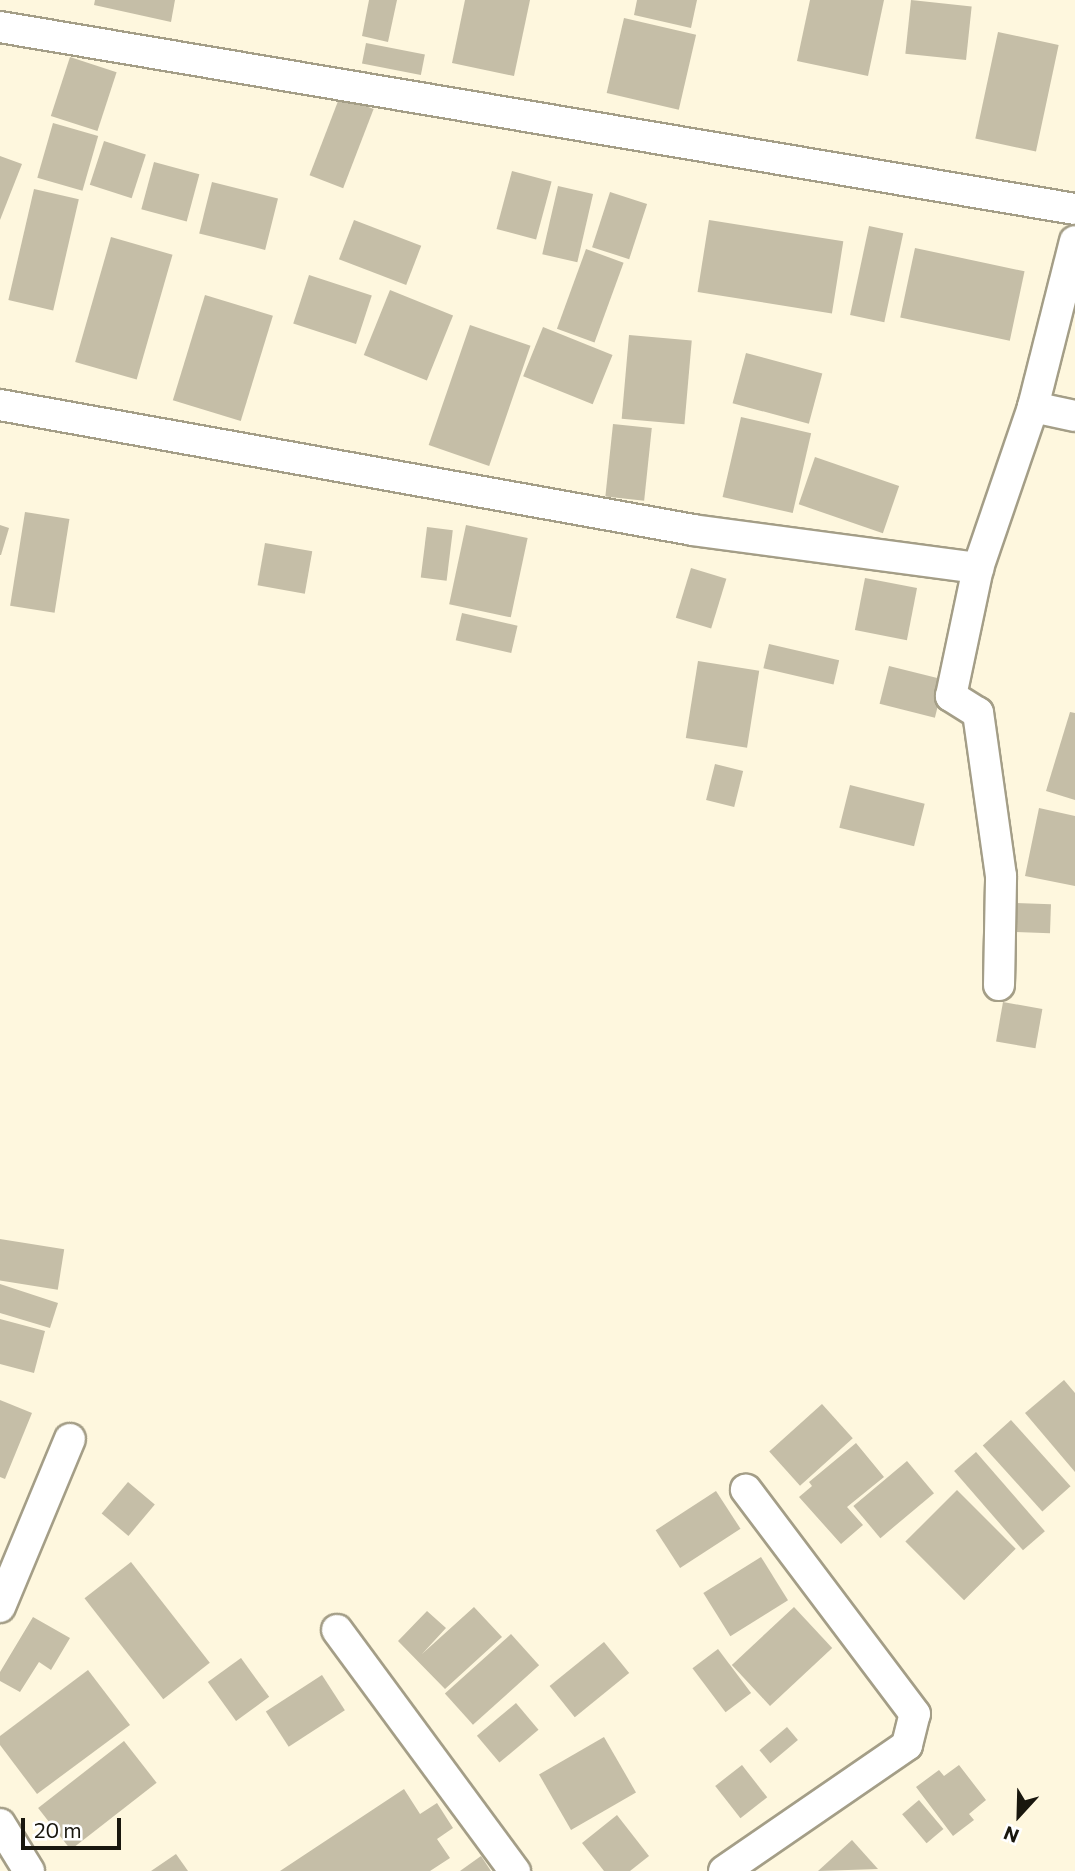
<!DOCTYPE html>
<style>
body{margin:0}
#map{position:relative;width:1075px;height:1871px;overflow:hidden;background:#fef7de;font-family:Commissioner,sans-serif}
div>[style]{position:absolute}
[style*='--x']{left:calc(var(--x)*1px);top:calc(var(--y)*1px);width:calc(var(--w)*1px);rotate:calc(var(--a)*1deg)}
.building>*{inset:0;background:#c5bea7;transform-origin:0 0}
.roads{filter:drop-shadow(2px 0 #a49e87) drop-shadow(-2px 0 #a49e87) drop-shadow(0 2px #a49e87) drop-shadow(0 -2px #a49e87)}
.minor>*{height:30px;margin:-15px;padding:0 15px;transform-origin:15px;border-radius:15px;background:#fff}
span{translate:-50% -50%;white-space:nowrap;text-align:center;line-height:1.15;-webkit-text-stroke:7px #fff;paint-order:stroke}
.north{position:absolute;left:984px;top:1780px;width:70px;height:70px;-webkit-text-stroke:5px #fff;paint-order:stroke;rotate:202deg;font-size:19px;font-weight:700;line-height:28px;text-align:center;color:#19170e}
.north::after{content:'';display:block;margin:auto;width:24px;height:32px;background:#19170e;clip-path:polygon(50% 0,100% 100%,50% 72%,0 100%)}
.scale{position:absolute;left:21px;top:1818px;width:100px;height:32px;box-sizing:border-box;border:4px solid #19170e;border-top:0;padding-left:9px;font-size:21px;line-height:24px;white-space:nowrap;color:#19170e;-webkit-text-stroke:5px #fff;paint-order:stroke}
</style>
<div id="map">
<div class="building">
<i style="clip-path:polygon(95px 0,175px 0,171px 22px,94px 5px)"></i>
<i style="clip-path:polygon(369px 0,397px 0,388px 42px,362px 36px)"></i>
<i style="clip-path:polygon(465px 0,530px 0,514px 76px,452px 63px)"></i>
<i style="clip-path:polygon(637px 0,697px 0,691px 28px,634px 15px)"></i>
<i style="clip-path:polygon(810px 0,884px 0,868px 76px,797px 61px)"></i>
<i style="left:911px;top:0;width:61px;height:54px;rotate:6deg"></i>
<i style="left:624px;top:18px;width:74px;height:77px;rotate:13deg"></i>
<i style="left:998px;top:32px;width:62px;height:109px;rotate:12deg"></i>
<i style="left:366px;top:43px;width:60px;height:21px;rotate:11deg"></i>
<i style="left:70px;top:57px;width:49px;height:62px;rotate:18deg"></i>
<i style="left:340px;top:96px;width:36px;height:85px;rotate:21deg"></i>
<i style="left:53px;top:123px;width:47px;height:57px;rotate:16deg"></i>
<i style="left:104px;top:141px;width:44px;height:46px;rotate:18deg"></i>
<i style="clip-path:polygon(0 156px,22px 164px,0 220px)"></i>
<i style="left:154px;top:162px;width:47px;height:49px;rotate:15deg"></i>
<i style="left:512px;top:171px;width:41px;height:60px;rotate:15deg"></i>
<i style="left:212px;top:182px;width:68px;height:53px;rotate:14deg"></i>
<i style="left:558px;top:186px;width:36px;height:70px;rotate:13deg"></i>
<i style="left:34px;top:189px;width:46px;height:114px;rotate:13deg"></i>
<i style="left:610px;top:192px;width:39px;height:58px;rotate:18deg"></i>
<i style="left:354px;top:220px;width:72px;height:42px;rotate:21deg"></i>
<i style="left:709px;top:220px;width:136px;height:73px;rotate:9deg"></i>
<i style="left:869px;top:226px;width:35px;height:91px;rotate:12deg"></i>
<i style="left:111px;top:237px;width:64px;height:130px;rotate:16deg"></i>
<i style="left:915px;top:248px;width:112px;height:71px;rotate:12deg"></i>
<i style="left:586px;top:249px;width:40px;height:85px;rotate:20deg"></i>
<i style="left:309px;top:275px;width:66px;height:51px;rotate:18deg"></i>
<i style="left:390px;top:290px;width:68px;height:70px;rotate:22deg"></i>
<i style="left:205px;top:295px;width:71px;height:110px;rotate:17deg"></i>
<i style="left:470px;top:325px;width:64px;height:127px;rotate:19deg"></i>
<i style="left:543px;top:327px;width:75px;height:53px;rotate:22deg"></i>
<i style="left:629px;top:335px;width:63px;height:84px;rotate:5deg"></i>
<i style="left:746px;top:353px;width:79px;height:52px;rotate:15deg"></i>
<i style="left:741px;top:417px;width:72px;height:82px;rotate:13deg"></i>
<i style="left:613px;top:424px;width:39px;height:73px;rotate:6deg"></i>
<i style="left:815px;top:457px;width:89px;height:50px;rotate:19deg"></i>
<i style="left:25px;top:512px;width:45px;height:95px;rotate:9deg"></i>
<i style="clip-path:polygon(0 525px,9px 528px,1px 555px,0 555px)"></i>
<i style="left:466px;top:525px;width:63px;height:81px;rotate:12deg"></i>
<i style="left:427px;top:527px;width:26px;height:51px;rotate:7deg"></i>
<i style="left:265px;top:543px;width:48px;height:43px;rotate:10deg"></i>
<i style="left:691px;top:568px;width:37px;height:52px;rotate:17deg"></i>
<i style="left:865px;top:578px;width:53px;height:53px;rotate:11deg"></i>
<i style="left:462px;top:613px;width:57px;height:28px;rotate:13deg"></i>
<i style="left:769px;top:644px;width:72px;height:25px;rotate:13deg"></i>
<i style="left:698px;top:661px;width:62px;height:78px;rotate:9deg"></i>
<i style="left:889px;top:666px;width:57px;height:39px;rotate:14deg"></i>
<i style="clip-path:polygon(1070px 712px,1075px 713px,1075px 800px,1046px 791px)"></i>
<i style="left:715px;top:764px;width:29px;height:37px;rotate:14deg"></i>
<i style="left:850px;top:785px;width:77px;height:44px;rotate:14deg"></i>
<i style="clip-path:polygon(1039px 808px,1075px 816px,1075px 886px,1025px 876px)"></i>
<i style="left:1013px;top:903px;width:38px;height:29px;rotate:2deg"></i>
<i style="left:1003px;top:1002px;width:40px;height:40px;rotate:10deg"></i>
<i style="left:0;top:1239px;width:65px;height:41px;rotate:9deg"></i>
<i style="clip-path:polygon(0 1284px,58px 1303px,50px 1328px,0 1313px)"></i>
<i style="clip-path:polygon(0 1319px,45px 1331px,34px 1373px,0 1364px)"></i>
<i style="clip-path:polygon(1064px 1380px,1075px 1393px,1075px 1472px,1025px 1413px)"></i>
<i style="clip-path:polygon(0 1400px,32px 1413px,5px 1479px,0 1477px)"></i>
<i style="left:822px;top:1404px;width:46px;height:71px;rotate:48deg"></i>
<i style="left:1011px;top:1420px;width:89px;height:38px;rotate:48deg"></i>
<i style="clip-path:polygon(856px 1443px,884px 1477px,847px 1507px,863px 1525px,841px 1544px,799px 1497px,812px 1486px,809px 1482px)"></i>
<i style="left:976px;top:1452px;width:105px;height:29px;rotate:49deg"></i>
<i style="left:907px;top:1461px;width:42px;height:70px;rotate:50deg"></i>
<i style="left:128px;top:1482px;width:35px;height:41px;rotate:40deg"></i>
<i style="left:957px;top:1490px;width:83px;height:73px;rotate:45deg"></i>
<i style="left:716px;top:1491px;width:45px;height:72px;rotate:57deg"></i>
<i style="left:761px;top:1557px;width:51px;height:68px;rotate:58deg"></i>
<i style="left:131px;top:1562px;width:128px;height:59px;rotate:52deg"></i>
<i style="clip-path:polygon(474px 1607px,502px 1637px,445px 1689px,398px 1641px,427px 1611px,446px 1628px,422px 1654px)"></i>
<i style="left:794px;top:1607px;width:56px;height:85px;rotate:47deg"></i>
<i style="clip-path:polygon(33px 1617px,70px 1638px,51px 1670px,39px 1662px,20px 1692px,0 1681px,0 1672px)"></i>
<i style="left:511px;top:1634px;width:42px;height:89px;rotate:48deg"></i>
<i style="left:604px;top:1642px;width:40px;height:70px;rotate:51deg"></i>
<i style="left:718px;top:1649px;width:55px;height:32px;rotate:53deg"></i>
<i style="left:241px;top:1658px;width:48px;height:41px;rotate:54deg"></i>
<i style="clip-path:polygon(88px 1670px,130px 1725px,37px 1794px,0 1745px,0 1736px)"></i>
<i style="left:322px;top:1675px;width:42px;height:67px;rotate:57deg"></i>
<i style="left:516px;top:1703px;width:35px;height:51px;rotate:50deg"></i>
<i style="left:787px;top:1727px;width:17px;height:36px;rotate:50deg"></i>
<i style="left:604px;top:1737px;width:64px;height:75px;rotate:60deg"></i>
<i style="left:124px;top:1741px;width:53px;height:109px;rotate:52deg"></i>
<i style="left:742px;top:1765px;width:41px;height:34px;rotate:52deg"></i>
<i style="clip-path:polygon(959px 1765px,986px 1800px,969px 1814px,974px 1820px,953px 1836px,916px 1787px,939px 1770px,944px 1776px)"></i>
<i style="clip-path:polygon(404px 1789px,420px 1814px,437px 1803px,453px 1828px,437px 1839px,450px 1858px,430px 1871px,280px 1871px)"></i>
<i style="left:919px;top:1800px;width:38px;height:22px;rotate:50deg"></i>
<i style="clip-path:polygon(617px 1815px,649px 1856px,630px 1871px,604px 1871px,582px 1843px)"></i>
<i style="clip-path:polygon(852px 1840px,878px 1869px,818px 1871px)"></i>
<i style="clip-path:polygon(176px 1854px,188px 1871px,151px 1871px)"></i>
<i style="clip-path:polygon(481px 1856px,491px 1871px,460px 1871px)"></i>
</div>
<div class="roads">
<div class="minor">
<i style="--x:0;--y:27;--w:1090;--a:9.61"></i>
<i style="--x:0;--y:405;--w:704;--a:10.22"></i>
<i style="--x:693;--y:530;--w:288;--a:7.6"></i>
<i style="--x:1033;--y:407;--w:43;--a:12.1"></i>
<i style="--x:999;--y:985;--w:109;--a:-88.9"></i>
<i style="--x:1001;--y:876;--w:165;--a:-98"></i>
<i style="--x:978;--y:713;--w:32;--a:-148"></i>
<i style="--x:951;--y:696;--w:131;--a:-78.1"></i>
<i style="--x:978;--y:568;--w:170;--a:-71.1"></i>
<i style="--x:1033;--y:407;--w:171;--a:-75.8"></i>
<i style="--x:0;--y:1607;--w:182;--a:-67.4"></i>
<i style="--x:337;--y:1630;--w:300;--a:53.6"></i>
<i style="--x:0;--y:1824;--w:55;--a:58.3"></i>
<i style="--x:724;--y:1871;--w:222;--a:-34.5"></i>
<i style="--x:907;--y:1745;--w:32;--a:-76"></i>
<i style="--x:915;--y:1714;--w:281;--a:-127"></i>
</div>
</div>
<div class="north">N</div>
<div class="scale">20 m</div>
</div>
